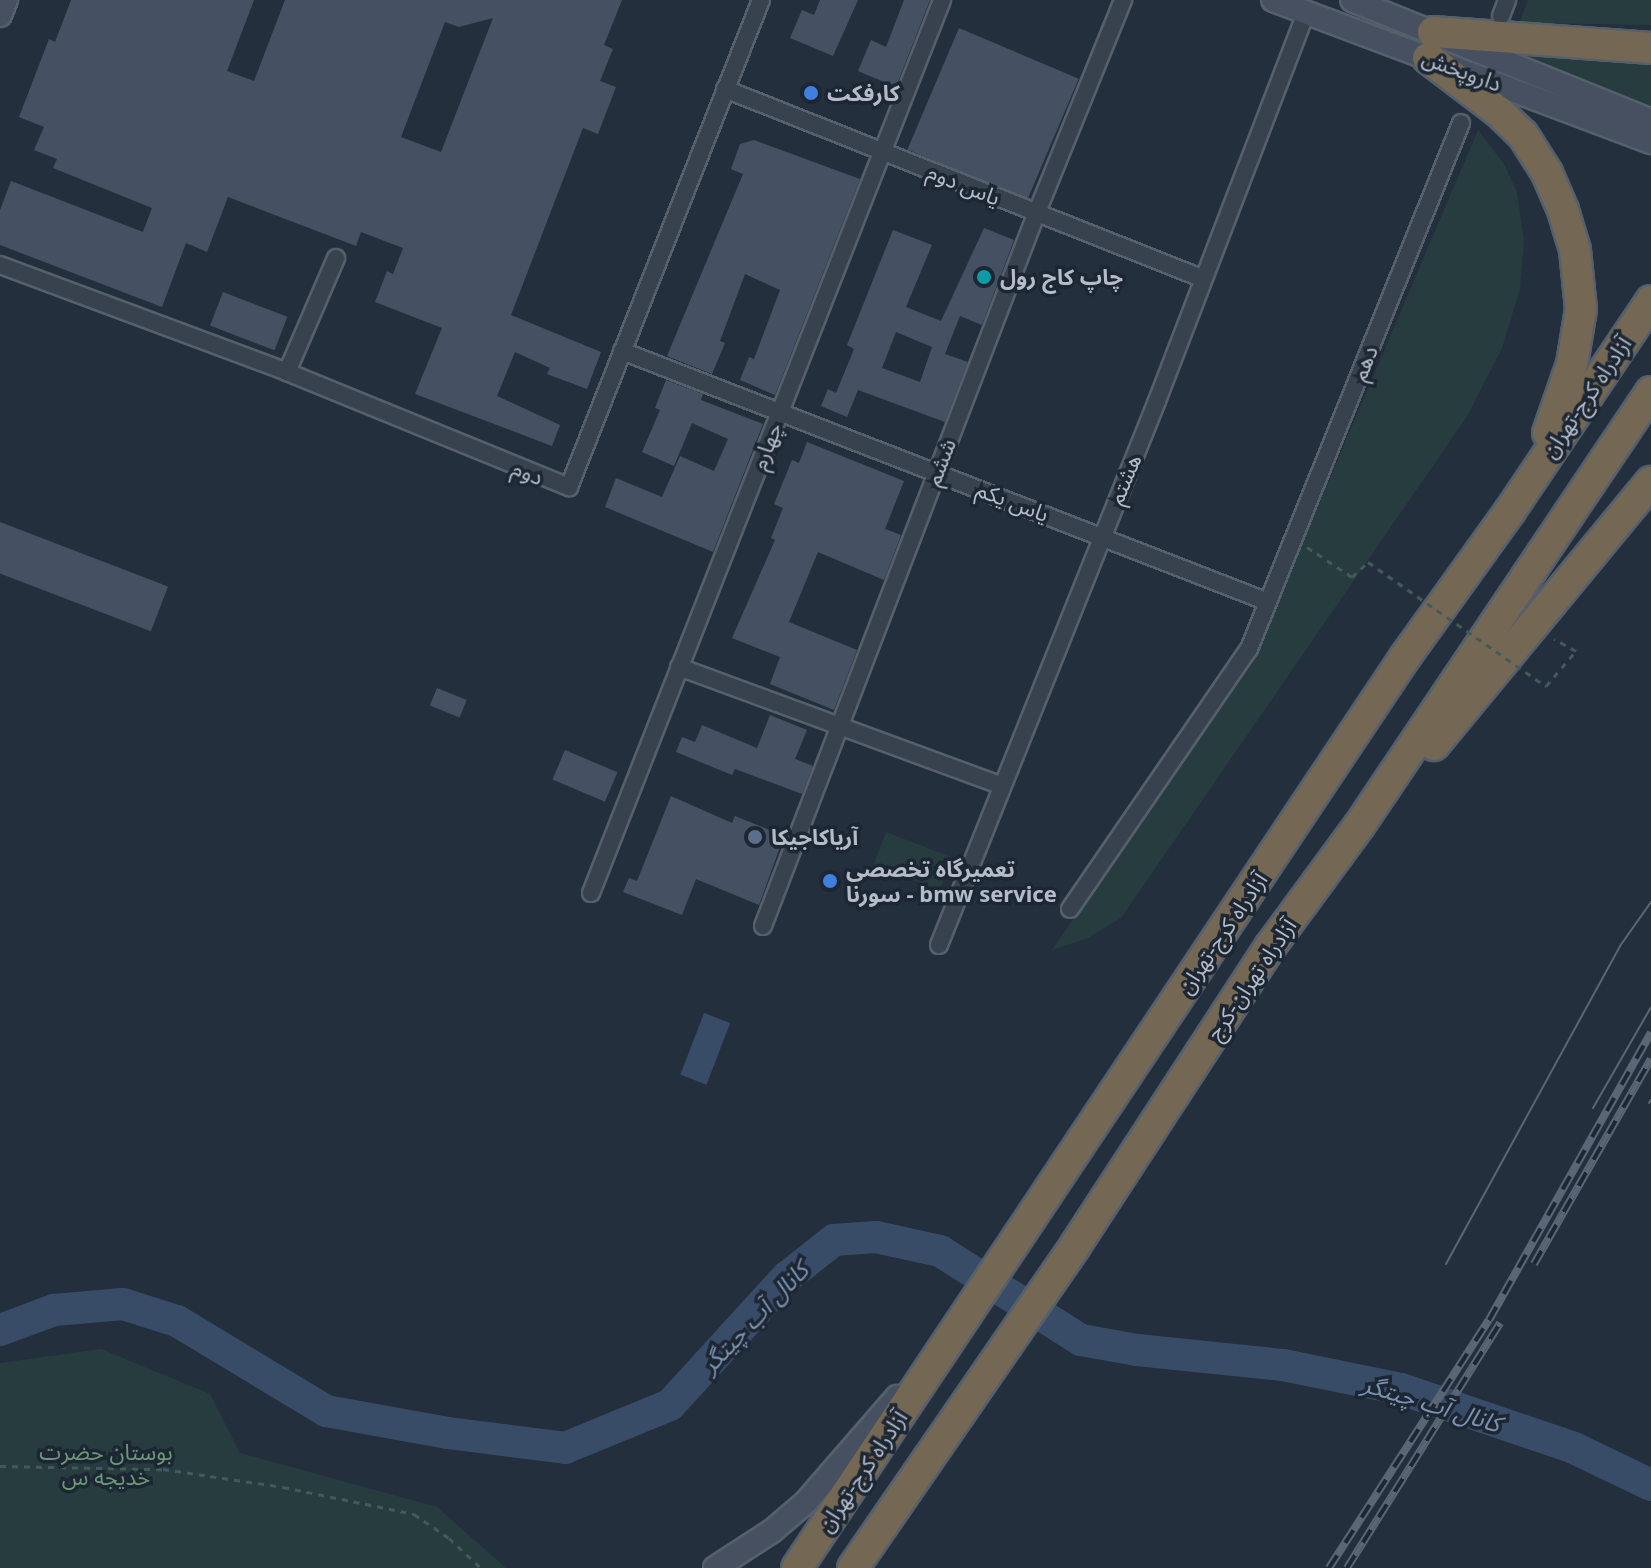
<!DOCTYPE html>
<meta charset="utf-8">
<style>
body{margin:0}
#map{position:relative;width:1651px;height:1568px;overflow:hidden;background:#242f3e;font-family:"Noto Sans","Noto Sans Arabic",sans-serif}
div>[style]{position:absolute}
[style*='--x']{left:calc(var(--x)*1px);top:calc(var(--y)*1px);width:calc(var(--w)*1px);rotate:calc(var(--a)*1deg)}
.green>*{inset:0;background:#263c3f;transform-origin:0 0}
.water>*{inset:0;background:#394c67;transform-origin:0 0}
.river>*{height:32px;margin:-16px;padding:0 16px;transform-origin:16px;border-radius:16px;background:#394c67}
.building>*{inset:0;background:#455162;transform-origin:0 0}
.path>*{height:3px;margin-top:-1.5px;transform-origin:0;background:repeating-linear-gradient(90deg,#44595c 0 6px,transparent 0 12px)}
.roads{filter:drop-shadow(2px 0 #565f6c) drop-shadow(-2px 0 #565f6c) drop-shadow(0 2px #565f6c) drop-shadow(0 -2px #565f6c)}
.street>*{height:16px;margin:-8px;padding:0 8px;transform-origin:8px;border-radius:8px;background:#38414e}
.secondary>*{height:22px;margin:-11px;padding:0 11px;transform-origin:11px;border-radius:11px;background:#465061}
.highway>*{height:30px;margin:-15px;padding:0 15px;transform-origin:15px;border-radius:15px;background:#746855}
.tram>*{height:2px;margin:-1px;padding:0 1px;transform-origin:1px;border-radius:1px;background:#5a6575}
.rail>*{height:8px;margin-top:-4px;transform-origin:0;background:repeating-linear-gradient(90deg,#1d2633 0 15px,#5a6575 0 30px);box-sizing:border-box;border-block:2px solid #5a6575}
.path-bridge>*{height:3px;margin-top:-1.5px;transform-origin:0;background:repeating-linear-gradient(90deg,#44595c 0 6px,transparent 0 12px)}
.dots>*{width:22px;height:22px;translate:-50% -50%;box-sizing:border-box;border:4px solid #1d2633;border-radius:50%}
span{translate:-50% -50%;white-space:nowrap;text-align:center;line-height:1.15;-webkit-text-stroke:7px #1d2633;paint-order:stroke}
.street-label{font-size:22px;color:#b4bcc9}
.poi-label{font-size:22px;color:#b4bcc9;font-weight:700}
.left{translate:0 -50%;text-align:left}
.park-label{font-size:22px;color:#6b9a76}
.water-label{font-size:24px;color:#7c92b1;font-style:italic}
</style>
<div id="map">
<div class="green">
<i style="clip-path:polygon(1528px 0,1651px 0,1651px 25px,1519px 23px)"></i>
<i style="clip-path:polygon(1579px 51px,1651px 56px,1651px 110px,1528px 56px)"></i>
<i style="clip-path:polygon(1478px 130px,1504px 164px,1517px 192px,1524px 240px,1520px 289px,1502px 348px,1468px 415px,1121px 918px,1086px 939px,1052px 950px,1256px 652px)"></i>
<i style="left:886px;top:832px;width:71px;height:35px;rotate:21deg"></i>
<i style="clip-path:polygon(101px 1349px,210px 1394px,240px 1453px,437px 1507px,506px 1568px,0 1568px,0 1363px)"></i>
</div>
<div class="water">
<i style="left:704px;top:1013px;width:28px;height:66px;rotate:21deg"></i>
</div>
<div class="river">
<i style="--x:0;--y:1330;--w:58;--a:-20.3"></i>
<i style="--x:54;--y:1310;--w:69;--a:-5"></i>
<i style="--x:123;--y:1304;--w:57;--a:17.5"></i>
<i style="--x:177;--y:1321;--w:174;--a:31.1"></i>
<i style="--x:326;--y:1411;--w:124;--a:10.2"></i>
<i style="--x:448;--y:1433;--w:118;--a:7.3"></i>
<i style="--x:565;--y:1448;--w:113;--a:-22.3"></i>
<i style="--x:670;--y:1405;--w:173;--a:-47.6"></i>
<i style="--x:787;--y:1277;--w:60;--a:-38.2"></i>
<i style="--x:834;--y:1240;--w:42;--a:-4.1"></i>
<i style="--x:876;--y:1237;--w:66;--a:12.3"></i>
<i style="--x:940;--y:1251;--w:167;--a:32.3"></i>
<i style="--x:1081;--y:1340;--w:57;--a:10.1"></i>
<i style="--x:1137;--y:1350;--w:147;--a:5.9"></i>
<i style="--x:1283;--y:1365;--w:120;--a:11.5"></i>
<i style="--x:1401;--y:1389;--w:183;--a:18.8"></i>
<i style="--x:1574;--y:1448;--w:85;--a:25.7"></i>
</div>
<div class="building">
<i style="clip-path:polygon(evenodd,71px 0,254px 0,227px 71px,254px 81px,285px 0,622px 0,604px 45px,613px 49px,600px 81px,616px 87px,598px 134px,583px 128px,511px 315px,601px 352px,587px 389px,547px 374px,550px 368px,515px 352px,497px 396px,560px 425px,552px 446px,415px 394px,442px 328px,375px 302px,387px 271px,393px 274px,403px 248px,361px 232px,356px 246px,228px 197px,207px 252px,186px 243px,162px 307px,0 245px,0 210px,11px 181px,143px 232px,152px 208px,53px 168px,57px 159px,34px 150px,44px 127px,19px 117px,49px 39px,55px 42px,71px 0,493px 18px,441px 152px,401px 137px,445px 22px,459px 27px,493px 18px)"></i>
<i style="clip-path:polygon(820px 0,858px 0,833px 56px,790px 38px,802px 10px,814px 15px)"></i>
<i style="clip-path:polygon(904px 0,930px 0,896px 87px,858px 71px,871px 40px,886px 47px)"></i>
<i style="left:959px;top:28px;width:130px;height:132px;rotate:23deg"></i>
<i style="clip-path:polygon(754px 140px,860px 179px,775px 395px,740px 380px,749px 357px,754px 359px,780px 290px,745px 274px,720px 341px,725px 343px,712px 374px,667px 356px,743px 174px,731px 169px,740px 144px)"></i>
<i style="clip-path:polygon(evenodd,984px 228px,1014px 240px,982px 325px,960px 316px,945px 354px,968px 362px,945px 422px,858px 390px,847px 417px,821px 406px,828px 389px,836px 393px,854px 349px,847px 345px,893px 230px,932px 245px,906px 307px,941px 321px,984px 228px,896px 332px,932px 347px,920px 382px,882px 368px,896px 332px)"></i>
<i style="left:223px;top:292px;width:69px;height:36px;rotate:21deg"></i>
<i style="clip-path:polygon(666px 380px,703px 394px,701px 400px,763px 424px,713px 552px,605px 507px,616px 478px,662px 497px,680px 456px,714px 471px,728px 439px,692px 423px,674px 466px,642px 452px,660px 410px,655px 408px)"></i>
<i style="clip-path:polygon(807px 442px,904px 481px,885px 529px,901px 535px,884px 580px,818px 552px,789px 622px,857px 650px,834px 710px,770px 684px,780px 657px,732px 638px,775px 540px,771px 538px,783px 508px,774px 504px,792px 460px,799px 463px)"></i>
<i style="left:0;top:522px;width:180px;height:48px;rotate:21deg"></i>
<i style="left:437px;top:688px;width:32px;height:19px;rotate:22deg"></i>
<i style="clip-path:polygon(770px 715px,807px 730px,795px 759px,813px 766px,802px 794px,735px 769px,732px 775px,676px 752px,682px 737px,695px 742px,702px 725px,757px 748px)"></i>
<i style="left:565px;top:750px;width:57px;height:32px;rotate:23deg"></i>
<i style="clip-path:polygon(671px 796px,732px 823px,735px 816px,784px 836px,759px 905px,696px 879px,682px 915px,623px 892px,629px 878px,637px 881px)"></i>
</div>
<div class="path">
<i style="--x:1307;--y:547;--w:54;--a:33.7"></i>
<i style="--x:1352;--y:577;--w:22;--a:-43"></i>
<i style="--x:1546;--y:686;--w:46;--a:-49.4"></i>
<i style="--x:1576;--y:651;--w:25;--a:-151"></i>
<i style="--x:0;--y:1466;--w:163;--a:1.1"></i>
<i style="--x:163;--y:1469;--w:121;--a:8.5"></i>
<i style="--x:283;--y:1487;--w:134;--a:11.6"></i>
<i style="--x:414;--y:1514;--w:42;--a:34.4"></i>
<i style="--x:449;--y:1538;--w:44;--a:43.2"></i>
</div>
<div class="roads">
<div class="street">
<i style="--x:1501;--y:16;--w:17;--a:-69"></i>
<i style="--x:725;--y:89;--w:515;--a:21.64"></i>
<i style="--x:0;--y:265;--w:306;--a:20.4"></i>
<i style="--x:287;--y:372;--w:305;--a:22.2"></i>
<i style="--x:569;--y:487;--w:523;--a:-68.48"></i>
<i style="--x:622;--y:351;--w:693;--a:21.23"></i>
<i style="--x:287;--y:372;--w:124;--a:-66.7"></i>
<i style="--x:679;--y:667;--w:344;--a:20.2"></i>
<i style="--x:591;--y:893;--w:960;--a:-68.54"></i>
<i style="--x:1070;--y:909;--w:316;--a:-55.5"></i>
<i style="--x:1249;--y:649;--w:567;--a:-68.05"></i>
<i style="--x:763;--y:926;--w:765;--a:-69.01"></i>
<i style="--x:1037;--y:212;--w:229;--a:-67.9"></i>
<i style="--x:939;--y:945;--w:586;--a:-68.16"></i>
<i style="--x:1157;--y:401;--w:417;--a:-69"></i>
</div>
<div class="secondary">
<i style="--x:1273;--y:0;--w:404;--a:20.6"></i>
<i style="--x:1352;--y:0;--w:323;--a:22"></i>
<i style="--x:0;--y:15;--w:16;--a:-68"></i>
<i style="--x:715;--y:1568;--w:68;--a:-33"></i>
<i style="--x:772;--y:1531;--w:45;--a:-40.5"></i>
<i style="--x:806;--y:1502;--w:139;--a:-49.1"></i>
</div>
<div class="highway">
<i style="--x:1433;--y:32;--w:219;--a:4.2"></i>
<i style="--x:1428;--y:58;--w:89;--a:37.3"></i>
<i style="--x:1499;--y:112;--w:33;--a:44"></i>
<i style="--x:1523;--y:135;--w:45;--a:57.7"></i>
<i style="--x:1547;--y:173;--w:40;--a:66.6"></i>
<i style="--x:1563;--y:210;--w:42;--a:73.3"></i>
<i style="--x:1575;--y:250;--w:59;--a:84.2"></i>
<i style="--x:1581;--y:309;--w:56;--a:99.3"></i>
<i style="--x:1572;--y:364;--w:73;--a:109.2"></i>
<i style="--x:1434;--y:745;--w:341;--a:-50.5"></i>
<i style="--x:797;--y:1568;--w:1095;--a:-56.28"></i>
<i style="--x:1405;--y:657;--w:180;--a:-54.3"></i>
<i style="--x:1510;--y:511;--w:253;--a:-56.1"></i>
<i style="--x:853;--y:1568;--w:391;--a:-55.4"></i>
<i style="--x:1075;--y:1246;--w:357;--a:-56.9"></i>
<i style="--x:1270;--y:947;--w:150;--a:-53.7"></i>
<i style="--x:1359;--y:826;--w:523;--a:-56.07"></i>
</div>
</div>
<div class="tram">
<i style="--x:1649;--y:1103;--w:4;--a:-56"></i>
<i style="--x:1593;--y:1108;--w:116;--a:-60.1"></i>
<i style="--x:1446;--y:1264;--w:362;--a:-61.3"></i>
<i style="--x:1620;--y:946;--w:54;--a:-54.8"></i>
</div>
<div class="rail">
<i style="--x:1534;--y:1264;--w:236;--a:-60.3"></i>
<i style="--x:1329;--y:1568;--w:295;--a:-57.2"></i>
<i style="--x:1489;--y:1320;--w:330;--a:-60.6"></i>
<i style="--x:1347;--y:1568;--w:289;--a:-58"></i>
</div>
<div class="path-bridge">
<i style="--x:1368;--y:562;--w:217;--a:34.9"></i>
</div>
<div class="dots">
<i style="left:811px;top:93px;background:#3f7fe0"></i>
<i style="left:984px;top:277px;background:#0f9aa8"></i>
<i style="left:755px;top:837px;background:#5c6f8a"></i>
<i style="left:830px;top:881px;background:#3f7fe0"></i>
</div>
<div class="street-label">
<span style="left:1462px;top:70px;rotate:20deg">داروپخش</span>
<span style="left:964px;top:184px;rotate:22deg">یاس دوم</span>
<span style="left:1364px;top:363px;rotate:-68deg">دهم</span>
<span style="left:1586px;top:397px;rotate:-56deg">آزادراه کرج-تهران</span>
<span style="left:766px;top:446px;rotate:-69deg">چهارم</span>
<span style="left:940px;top:462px;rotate:-69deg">ششم</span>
<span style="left:528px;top:472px;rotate:23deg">دوم</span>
<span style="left:1124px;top:479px;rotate:-67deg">هشتم</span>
<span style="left:1013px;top:501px;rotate:21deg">یاس یکم</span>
<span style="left:1222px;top:933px;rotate:-56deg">آزادراه کرج-تهران</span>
<span style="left:1251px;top:979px;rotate:-56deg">آزادراه تهران-کرج</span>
<span style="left:862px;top:1471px;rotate:-56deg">آزادراه کرج-تهران</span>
</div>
<div class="poi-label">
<span class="left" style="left:827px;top:93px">کارفکت</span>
<span class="left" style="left:1000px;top:277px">چاپ کاج رول</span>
<span class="left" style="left:771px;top:837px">آریاکاجیکا</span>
<span class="left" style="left:846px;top:881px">تعمیرگاه تخصصی<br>سورنا - bmw service</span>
</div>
<div class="park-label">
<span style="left:106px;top:1464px">بوستان حضرت<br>خدیجه س</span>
</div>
<div class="water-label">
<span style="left:754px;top:1317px;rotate:-46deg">کانال آب چیتگر</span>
<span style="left:1432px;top:1403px;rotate:17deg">کانال آب چیتگر</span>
</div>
</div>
